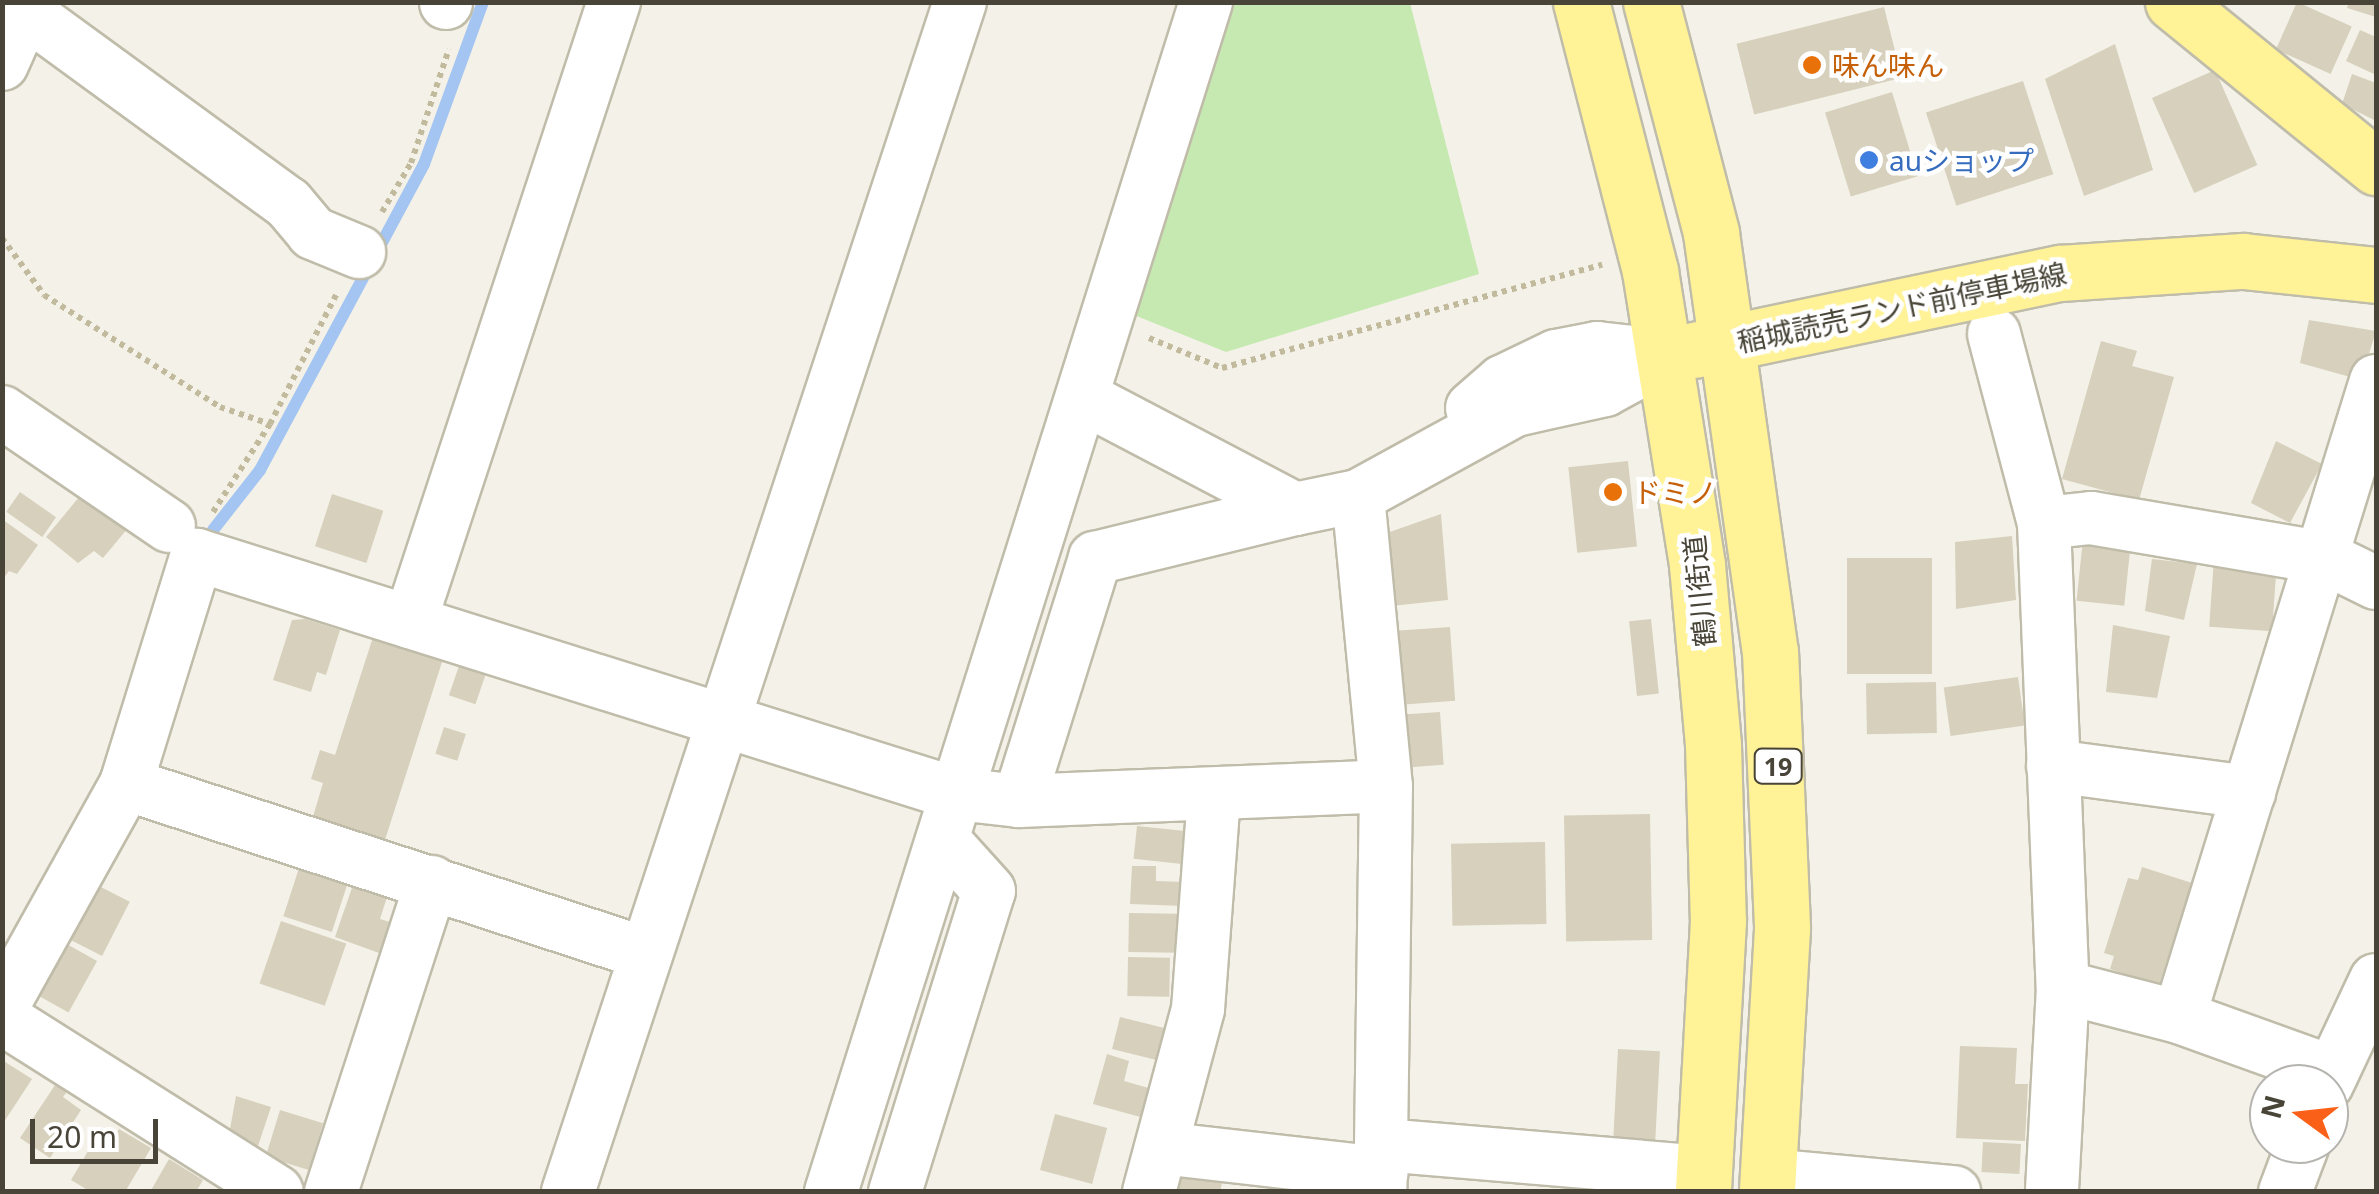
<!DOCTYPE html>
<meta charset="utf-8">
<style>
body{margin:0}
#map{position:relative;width:2379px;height:1194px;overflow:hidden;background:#f4f2e8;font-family:"Noto Sans","Noto Sans JP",sans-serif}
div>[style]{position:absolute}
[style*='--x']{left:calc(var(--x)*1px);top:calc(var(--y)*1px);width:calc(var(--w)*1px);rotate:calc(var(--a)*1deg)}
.green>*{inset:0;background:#c6e8b1}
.stream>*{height:12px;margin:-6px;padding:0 6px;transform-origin:6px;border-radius:6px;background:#a4c5f1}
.building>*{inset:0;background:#d6d0bd;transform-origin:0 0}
.path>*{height:6px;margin-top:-3px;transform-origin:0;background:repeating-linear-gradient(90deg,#c2ba9c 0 5px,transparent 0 10px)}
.roads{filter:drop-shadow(2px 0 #c0bcaa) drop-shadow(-2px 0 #c0bcaa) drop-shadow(0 2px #c0bcaa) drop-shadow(0 -2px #c0bcaa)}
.minor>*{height:52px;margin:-26px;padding:0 26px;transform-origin:26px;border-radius:26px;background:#fff}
.major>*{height:55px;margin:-27.5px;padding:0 27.5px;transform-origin:27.5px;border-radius:27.5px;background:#fff297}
.dots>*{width:28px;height:28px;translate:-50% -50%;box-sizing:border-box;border:5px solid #fff;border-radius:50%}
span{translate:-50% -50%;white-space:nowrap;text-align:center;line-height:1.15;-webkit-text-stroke:9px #fff;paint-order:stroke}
.shield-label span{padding:2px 8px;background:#fff;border:2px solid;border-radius:8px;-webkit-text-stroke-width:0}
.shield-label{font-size:25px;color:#484437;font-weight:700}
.food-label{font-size:28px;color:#c56008}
.left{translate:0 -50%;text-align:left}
.shop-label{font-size:28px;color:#366cbe}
.street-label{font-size:28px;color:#484437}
.frame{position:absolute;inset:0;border:5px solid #484437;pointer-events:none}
.north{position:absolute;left:2249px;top:1064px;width:100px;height:100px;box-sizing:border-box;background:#fff;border:2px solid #b6b4af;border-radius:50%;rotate:285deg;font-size:28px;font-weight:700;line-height:40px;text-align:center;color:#484437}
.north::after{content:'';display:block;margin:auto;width:35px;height:45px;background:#fb6018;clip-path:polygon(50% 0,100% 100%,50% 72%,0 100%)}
.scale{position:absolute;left:30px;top:1119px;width:128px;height:45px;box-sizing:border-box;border:5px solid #484437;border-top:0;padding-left:12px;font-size:30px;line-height:35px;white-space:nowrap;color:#484437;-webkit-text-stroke:8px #fff;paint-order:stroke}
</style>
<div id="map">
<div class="green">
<i style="clip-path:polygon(1230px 3px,1410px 3px,1479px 274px,1226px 352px,1134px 315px)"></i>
</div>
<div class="stream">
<i style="--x:213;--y:530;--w:76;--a:-51.9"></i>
<i style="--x:260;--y:470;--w:347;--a:-61.8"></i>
<i style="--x:424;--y:164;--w:172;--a:-70"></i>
</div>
<div class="building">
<i style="left:2297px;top:2px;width:60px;height:52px;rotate:24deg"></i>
<i style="clip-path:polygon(2349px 2px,2376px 2px,2376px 17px,2347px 8px)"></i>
<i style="left:1884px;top:7px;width:73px;height:152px;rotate:76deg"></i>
<i style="clip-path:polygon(2360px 30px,2376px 37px,2376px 75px,2346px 61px)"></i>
<i style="clip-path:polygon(2115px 44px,2153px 170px,2084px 196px,2045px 79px)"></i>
<i style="left:2215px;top:70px;width:104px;height:69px;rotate:66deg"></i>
<i style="clip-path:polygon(2352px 74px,2376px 83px,2376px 121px,2342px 104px)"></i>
<i style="left:2023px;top:81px;width:98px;height:102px;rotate:72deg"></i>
<i style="left:1892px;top:92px;width:88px;height:70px;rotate:73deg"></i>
<i style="clip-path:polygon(2309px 320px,2376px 331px,2361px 380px,2300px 363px)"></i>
<i style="clip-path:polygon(2101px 341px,2137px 351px,2132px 366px,2174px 377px,2139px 500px,2062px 479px)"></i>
<i style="clip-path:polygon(2276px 441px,2322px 464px,2290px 523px,2251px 503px)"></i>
<i style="left:1628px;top:461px;width:86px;height:60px;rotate:84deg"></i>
<i style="clip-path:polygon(89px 485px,133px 522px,103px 558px,94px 551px,78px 563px,46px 537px)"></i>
<i style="left:20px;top:492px;width:44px;height:24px;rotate:35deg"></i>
<i style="left:332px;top:494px;width:54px;height:55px;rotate:18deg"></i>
<i style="clip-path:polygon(1441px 514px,1448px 600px,1391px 606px,1384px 534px)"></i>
<i style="clip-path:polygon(2px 519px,38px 545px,17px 574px,9px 571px,2px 580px)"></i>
<i style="clip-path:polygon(2012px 536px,2016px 600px,1956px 609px,1955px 542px)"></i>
<i style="left:2083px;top:539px;width:48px;height:62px;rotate:6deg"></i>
<i style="left:1932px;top:558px;width:116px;height:85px;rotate:90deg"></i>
<i style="left:2214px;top:558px;width:63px;height:69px;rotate:4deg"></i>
<i style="clip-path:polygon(2152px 559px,2197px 564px,2184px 620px,2145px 611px)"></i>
<i style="clip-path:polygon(305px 619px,340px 630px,326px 675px,317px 672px,311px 692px,273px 680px,292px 620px)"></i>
<i style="left:1651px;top:619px;width:75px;height:22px;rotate:84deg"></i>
<i style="clip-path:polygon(2113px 625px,2170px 636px,2157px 698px,2106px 692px)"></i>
<i style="left:1450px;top:627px;width:74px;height:51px;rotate:86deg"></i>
<i style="clip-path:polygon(373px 637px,443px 659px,384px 843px,312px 820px,323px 783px,311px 779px,320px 750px,335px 755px)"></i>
<i style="left:460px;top:663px;width:28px;height:34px;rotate:19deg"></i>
<i style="left:2018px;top:677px;width:49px;height:75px;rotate:82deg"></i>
<i style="left:1936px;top:682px;width:51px;height:70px;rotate:89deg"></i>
<i style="left:1440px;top:712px;width:53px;height:34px;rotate:86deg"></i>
<i style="left:444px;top:727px;width:23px;height:28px;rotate:18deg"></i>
<i style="left:1650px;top:814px;width:126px;height:86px;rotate:89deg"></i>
<i style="left:1137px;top:826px;width:51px;height:33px;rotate:6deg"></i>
<i style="left:1545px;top:842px;width:82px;height:94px;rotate:89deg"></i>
<i style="left:300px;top:865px;width:51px;height:54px;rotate:18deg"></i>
<i style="clip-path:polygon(1132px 866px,1156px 866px,1156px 881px,1184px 882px,1184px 906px,1130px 904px)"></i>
<i style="clip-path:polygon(2142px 867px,2192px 883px,2159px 985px,2110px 969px,2114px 956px,2104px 953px,2128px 878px,2138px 880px)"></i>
<i style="clip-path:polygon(354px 882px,388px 894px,380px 919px,390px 922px,379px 953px,335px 937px)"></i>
<i style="left:95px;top:884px;width:39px;height:61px;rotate:27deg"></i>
<i style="left:1129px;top:913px;width:49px;height:39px;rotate:1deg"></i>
<i style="left:281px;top:921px;width:69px;height:66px;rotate:19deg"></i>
<i style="left:63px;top:942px;width:39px;height:59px;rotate:29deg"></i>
<i style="left:1128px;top:957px;width:42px;height:39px;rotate:1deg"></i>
<i style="left:1120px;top:1017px;width:50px;height:33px;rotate:14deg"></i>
<i style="clip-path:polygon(1960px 1046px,2017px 1048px,2015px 1084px,2028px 1084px,2025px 1141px,1956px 1138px)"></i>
<i style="left:1618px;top:1049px;width:42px;height:95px;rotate:3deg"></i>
<i style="clip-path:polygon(1107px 1054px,1129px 1061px,1124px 1081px,1152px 1089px,1144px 1118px,1093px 1104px)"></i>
<i style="clip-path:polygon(2px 1060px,32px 1079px,2px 1125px)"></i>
<i style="clip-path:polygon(57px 1082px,69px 1089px,63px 1097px,81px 1110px,50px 1158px,20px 1138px)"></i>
<i style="clip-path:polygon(236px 1096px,271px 1107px,257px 1149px,228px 1140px)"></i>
<i style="left:280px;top:1110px;width:45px;height:49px;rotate:17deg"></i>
<i style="left:1055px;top:1114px;width:54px;height:58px;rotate:15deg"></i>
<i style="clip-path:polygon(119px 1129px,151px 1148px,125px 1192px,91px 1192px,71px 1180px,94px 1141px,109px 1145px)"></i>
<i style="left:1983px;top:1142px;width:38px;height:30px;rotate:3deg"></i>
<i style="clip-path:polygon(169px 1159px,203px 1180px,196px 1192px,150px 1192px)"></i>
<i style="clip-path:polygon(1181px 1165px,1224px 1174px,1220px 1192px,1176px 1192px)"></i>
</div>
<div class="path">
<i style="--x:382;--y:212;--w:57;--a:-59.4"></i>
<i style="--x:411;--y:163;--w:120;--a:-71.6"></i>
<i style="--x:2;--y:238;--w:71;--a:53.6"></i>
<i style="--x:44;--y:295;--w:209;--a:32.5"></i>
<i style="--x:220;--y:407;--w:53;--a:18.8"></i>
<i style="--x:1149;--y:338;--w:79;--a:22.3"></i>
<i style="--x:1222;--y:368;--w:394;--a:-15.2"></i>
<i style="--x:213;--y:512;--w:105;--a:-57.1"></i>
<i style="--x:270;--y:424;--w:147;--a:-62.9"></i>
</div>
<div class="roads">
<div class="minor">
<i style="--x:12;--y:2;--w:341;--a:36.1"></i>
<i style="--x:288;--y:203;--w:39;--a:50"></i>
<i style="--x:313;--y:233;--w:50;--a:22.4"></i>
<i style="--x:446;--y:3;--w:1;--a:-90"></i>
<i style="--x:2;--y:64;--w:57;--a:-66.1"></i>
<i style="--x:1994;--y:334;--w:196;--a:75.2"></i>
<i style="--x:2044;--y:523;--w:464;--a:87.7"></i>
<i style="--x:2063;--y:987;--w:205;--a:93.1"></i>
<i style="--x:1082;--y:397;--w:241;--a:27.7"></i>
<i style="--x:1295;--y:509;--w:64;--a:-11.7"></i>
<i style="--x:1358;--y:496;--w:179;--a:-28.7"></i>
<i style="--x:1515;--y:410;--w:92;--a:-12.5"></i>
<i style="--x:1605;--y:390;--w:71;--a:-28.7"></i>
<i style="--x:1472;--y:408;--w:40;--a:-41"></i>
<i style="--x:1502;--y:382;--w:60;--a:-25.7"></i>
<i style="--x:1556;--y:356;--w:42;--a:-11"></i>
<i style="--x:1597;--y:348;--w:70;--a:6.5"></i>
<i style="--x:2;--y:412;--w:202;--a:34.3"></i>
<i style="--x:1358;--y:496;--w:291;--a:84.5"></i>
<i style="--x:1386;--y:786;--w:406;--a:90.8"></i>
<i style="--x:2044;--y:523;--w:47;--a:-6.1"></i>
<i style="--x:2091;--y:518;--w:237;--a:9.7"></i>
<i style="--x:2325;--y:558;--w:57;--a:26.1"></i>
<i style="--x:410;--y:622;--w:653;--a:-71.79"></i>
<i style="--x:2053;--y:766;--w:198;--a:7.6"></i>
<i style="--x:126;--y:784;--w:545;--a:18.07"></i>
<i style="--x:1019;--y:801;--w:255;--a:-72.6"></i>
<i style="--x:1095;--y:558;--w:206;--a:-13.8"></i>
<i style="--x:2063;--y:987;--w:120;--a:14.5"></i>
<i style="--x:2179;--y:1017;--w:163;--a:19.8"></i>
<i style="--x:2;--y:1007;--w:255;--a:-60.9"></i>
<i style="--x:126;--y:784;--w:240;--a:-72.8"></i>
<i style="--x:197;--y:555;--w:797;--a:17.46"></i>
<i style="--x:957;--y:794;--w:62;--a:6.4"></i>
<i style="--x:1019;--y:801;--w:367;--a:-2.3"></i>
<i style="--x:2179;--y:1017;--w:666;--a:-72.79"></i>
<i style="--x:2;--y:1018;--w:325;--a:32.3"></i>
<i style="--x:2327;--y:1084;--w:115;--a:-64.8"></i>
<i style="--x:1383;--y:1145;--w:324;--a:4.8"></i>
<i style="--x:1161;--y:1148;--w:222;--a:6.5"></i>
<i style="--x:1769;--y:1175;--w:186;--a:5.3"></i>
<i style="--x:331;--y:1192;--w:326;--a:-72"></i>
<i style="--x:568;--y:1192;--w:1253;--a:-71.77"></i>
<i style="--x:831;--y:1192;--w:1248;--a:-72.51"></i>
<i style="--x:895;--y:1192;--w:315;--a:-72.7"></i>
<i style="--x:989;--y:891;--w:67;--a:-132"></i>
<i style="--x:1149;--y:1192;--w:189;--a:-75"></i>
<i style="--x:1198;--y:1009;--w:214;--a:-85.7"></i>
<i style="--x:2285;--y:1192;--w:51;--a:-69.4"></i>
</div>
<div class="major">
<i style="--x:1581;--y:2;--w:278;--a:75.6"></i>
<i style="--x:1650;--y:271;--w:298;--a:80.9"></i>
<i style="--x:1697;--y:565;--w:181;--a:84.9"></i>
<i style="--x:1713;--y:745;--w:176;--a:88.4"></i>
<i style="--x:1718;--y:921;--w:271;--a:93.2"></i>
<i style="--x:1651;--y:2;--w:239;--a:75.4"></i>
<i style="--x:1711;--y:233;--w:422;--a:82"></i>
<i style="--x:1770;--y:651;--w:278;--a:87.5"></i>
<i style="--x:1782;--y:929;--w:263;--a:93.3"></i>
<i style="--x:2173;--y:2;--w:262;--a:39.1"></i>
<i style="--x:1694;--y:350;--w:374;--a:-11.9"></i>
<i style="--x:2060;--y:273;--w:183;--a:-3.8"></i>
<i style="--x:2243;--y:261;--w:134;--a:6"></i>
</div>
</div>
<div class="dots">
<i style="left:1812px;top:65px;background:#e8710a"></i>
<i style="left:1869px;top:160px;background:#3f7fe0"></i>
<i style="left:1613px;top:492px;background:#e8710a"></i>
</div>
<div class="shield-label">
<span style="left:1778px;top:766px">19</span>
</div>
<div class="food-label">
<span class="left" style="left:1832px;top:65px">味ん味ん</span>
<span class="left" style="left:1633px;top:492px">ドミノ</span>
</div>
<div class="shop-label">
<span class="left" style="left:1889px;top:160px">auショップ</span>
</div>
<div class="street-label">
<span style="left:1902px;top:307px;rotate:-12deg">稲城読売ランド前停車場線</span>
<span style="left:1699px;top:591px;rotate:-96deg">鶴川街道</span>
</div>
<div class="frame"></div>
<div class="north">N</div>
<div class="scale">20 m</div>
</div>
